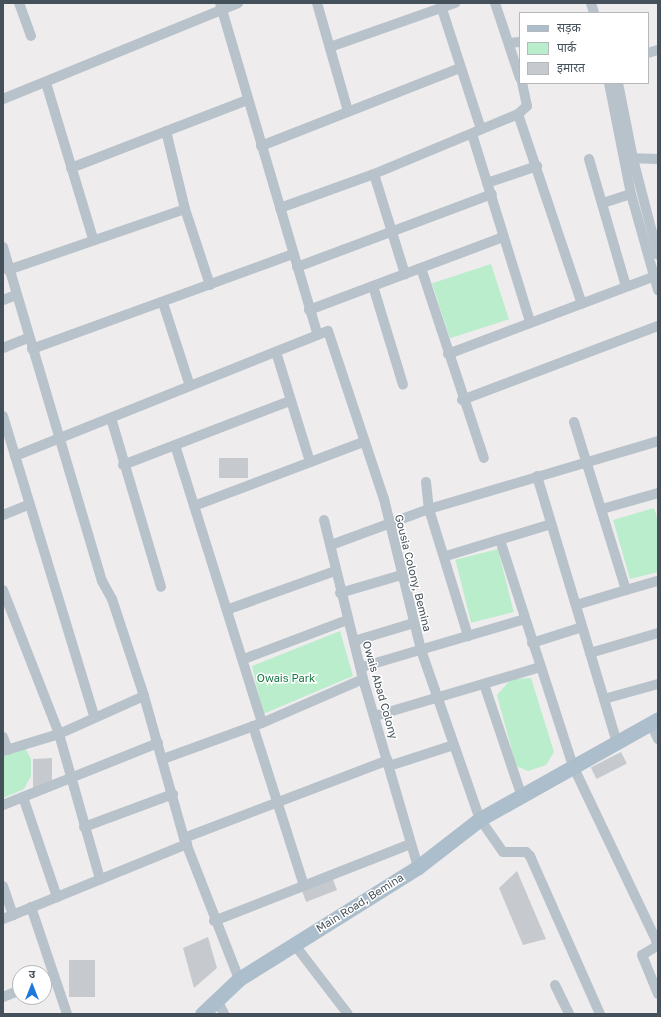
<!DOCTYPE html>
<meta charset="utf-8">
<style>
body{margin:0}
#map{position:relative;width:661px;height:1017px;overflow:hidden;background:#efeced;font-family:"Golos Text","Noto Sans Devanagari",sans-serif}
div>[style]{position:absolute}
[style*='--x']{left:calc(var(--x)*1px);top:calc(var(--y)*1px);width:calc(var(--w)*1px);rotate:calc(var(--a)*1deg)}
.green>*{inset:0;background:#baedcc;transform-origin:0 0}
.building>*{inset:0;background:#c6cacf;transform-origin:0 0}
.street>*{height:10px;margin:-5px;padding:0 5px;transform-origin:5px;border-radius:5px;background:#b8c2ca}
.primary>*{height:15px;margin:-7.5px;padding:0 7.5px;transform-origin:7.5px;border-radius:7.5px;background:#acbecc}
span{translate:-50% -50%;white-space:nowrap;text-align:center;line-height:1.15;-webkit-text-stroke:3px #fff;paint-order:stroke}
.street-label{font-size:11px;color:#45515a}
.park-label{font-size:11px;color:#187944}
.frame{position:absolute;inset:0;border:4px solid #45515a;pointer-events:none}
.legend{position:absolute;left:519px;top:12px;width:130px;height:72px;box-sizing:border-box;background:#fff;border:1px solid #b5b9bd;margin:0;padding:5px 7px;list-style:none;font-size:12px;color:#45515a}
.legend li{display:flex;align-items:center;gap:8px;height:20px}
.legend b{width:20px;border:1px solid #b5b9bd}
.north{position:absolute;left:12px;top:965px;width:40px;height:40px;box-sizing:border-box;background:#fff;border:1px solid #b5b9bd;border-radius:50%;rotate:0deg;font-size:11px;font-weight:700;line-height:16px;text-align:center;color:#45515a}
.north::after{content:'';display:block;margin:auto;width:14px;height:18px;background:#1c78da;clip-path:polygon(50% 0,100% 100%,50% 72%,0 100%)}
</style>
<div id="map">
<div class="green">
<i style="left:491px;top:264px;width:58px;height:62px;rotate:72deg"></i>
<i style="clip-path:polygon(654px 508px,658px 520px,658px 572px,630px 579px,613px 520px)"></i>
<i style="left:498px;top:549px;width:65px;height:44px;rotate:76deg"></i>
<i style="clip-path:polygon(340px 631px,353px 676px,263px 714px,252px 666px)"></i>
<i style="clip-path:polygon(531px 678px,554px 752px,546px 765px,528px 771px,516px 766px,497px 695px,511px 679px)"></i>
<i style="clip-path:polygon(24px 746px,31px 759px,31px 776px,24px 789px,3px 798px,3px 755px)"></i>
</div>
<div class="building">
<i style="left:219px;top:458px;width:29px;height:20px"></i>
<i style="left:621px;top:752px;width:13px;height:34px;rotate:63deg"></i>
<i style="clip-path:polygon(52px 758px,52px 783px,33px 790px,33px 759px)"></i>
<i style="clip-path:polygon(517px 871px,546px 939px,523px 945px,499px 888px)"></i>
<i style="left:332px;top:877px;width:14px;height:33px;rotate:69deg"></i>
<i style="clip-path:polygon(208px 937px,217px 968px,194px 988px,183px 948px)"></i>
<i style="left:69px;top:960px;width:26px;height:37px"></i>
</div>
<div class="street">
<i style="--x:19;--y:3;--w:35;--a:70"></i>
<i style="--x:220;--y:3;--w:346;--a:73.6"></i>
<i style="--x:317;--y:3;--w:112;--a:74"></i>
<i style="--x:495;--y:3;--w:79;--a:71.6"></i>
<i style="--x:591;--y:3;--w:10;--a:73"></i>
<i style="--x:441;--y:6;--w:129;--a:72"></i>
<i style="--x:509;--y:43;--w:11;--a:-5"></i>
<i style="--x:330;--y:47;--w:133;--a:-19.4"></i>
<i style="--x:648;--y:53;--w:10;--a:-17"></i>
<i style="--x:46;--y:83;--w:163;--a:73.2"></i>
<i style="--x:609;--y:83;--w:113;--a:78.8"></i>
<i style="--x:631;--y:194;--w:100;--a:74.3"></i>
<i style="--x:618;--y:83;--w:77;--a:78.8"></i>
<i style="--x:633;--y:159;--w:99;--a:75.4"></i>
<i style="--x:3;--y:99;--w:254;--a:-22.2"></i>
<i style="--x:518;--y:114;--w:200;--a:71.4"></i>
<i style="--x:166;--y:131;--w:80;--a:76.3"></i>
<i style="--x:185;--y:209;--w:80;--a:71.8"></i>
<i style="--x:472;--y:134;--w:196;--a:72.8"></i>
<i style="--x:261;--y:146;--w:214;--a:-21.4"></i>
<i style="--x:626;--y:158;--w:32;--a:2"></i>
<i style="--x:589;--y:159;--w:132;--a:73.8"></i>
<i style="--x:71;--y:168;--w:189;--a:-21.1"></i>
<i style="--x:374;--y:174;--w:105;--a:72.8"></i>
<i style="--x:487;--y:183;--w:53;--a:-18.8"></i>
<i style="--x:603;--y:203;--w:29;--a:-18"></i>
<i style="--x:280;--y:208;--w:100;--a:-19.9"></i>
<i style="--x:374;--y:174;--w:156;--a:-22.6"></i>
<i style="--x:518;--y:114;--w:12;--a:-42"></i>
<i style="--x:527;--y:106;--w:24;--a:-102"></i>
<i style="--x:3;--y:247;--w:348;--a:73.5"></i>
<i style="--x:102;--y:581;--w:21;--a:61"></i>
<i style="--x:112;--y:599;--w:102;--a:71.7"></i>
<i style="--x:144;--y:696;--w:148;--a:74.3"></i>
<i style="--x:184;--y:838;--w:151;--a:68.7"></i>
<i style="--x:297;--y:267;--w:208;--a:-20.5"></i>
<i style="--x:421;--y:268;--w:200;--a:71.7"></i>
<i style="--x:8;--y:270;--w:187;--a:-19"></i>
<i style="--x:373;--y:286;--w:103;--a:73.1"></i>
<i style="--x:3;--y:300;--w:14;--a:-21"></i>
<i style="--x:163;--y:303;--w:87;--a:72"></i>
<i style="--x:309;--y:310;--w:207;--a:-20.6"></i>
<i style="--x:3;--y:348;--w:27;--a:-22"></i>
<i style="--x:32;--y:349;--w:278;--a:-20"></i>
<i style="--x:276;--y:352;--w:115;--a:72.8"></i>
<i style="--x:448;--y:354;--w:224;--a:-20.6"></i>
<i style="--x:462;--y:400;--w:210;--a:-20.7"></i>
<i style="--x:3;--y:416;--w:313;--a:73.1"></i>
<i style="--x:111;--y:418;--w:176;--a:73.5"></i>
<i style="--x:574;--y:422;--w:176;--a:72.8"></i>
<i style="--x:626;--y:590;--w:52;--a:163.3"></i>
<i style="--x:175;--y:445;--w:291;--a:72.6"></i>
<i style="--x:15;--y:456;--w:337;--a:-21.8"></i>
<i style="--x:328;--y:331;--w:177;--a:71.6"></i>
<i style="--x:384;--y:499;--w:155;--a:76.2"></i>
<i style="--x:421;--y:650;--w:179;--a:70.8"></i>
<i style="--x:480;--y:819;--w:40;--a:55.1"></i>
<i style="--x:503;--y:852;--w:23;--a:0"></i>
<i style="--x:526;--y:852;--w:6;--a:45"></i>
<i style="--x:530;--y:856;--w:173;--a:66.1"></i>
<i style="--x:123;--y:465;--w:179;--a:-21"></i>
<i style="--x:537;--y:476;--w:278;--a:73.3"></i>
<i style="--x:426;--y:482;--w:27;--a:84"></i>
<i style="--x:429;--y:509;--w:133;--a:72.9"></i>
<i style="--x:194;--y:506;--w:181;--a:-20.7"></i>
<i style="--x:602;--y:509;--w:58;--a:-15.9"></i>
<i style="--x:3;--y:515;--w:27;--a:-22"></i>
<i style="--x:324;--y:520;--w:164;--a:76.2"></i>
<i style="--x:363;--y:679;--w:196;--a:73.7"></i>
<i style="--x:500;--y:540;--w:237;--a:72.1"></i>
<i style="--x:573;--y:766;--w:193;--a:64.5"></i>
<i style="--x:656;--y:940;--w:6;--a:81"></i>
<i style="--x:657;--y:946;--w:17;--a:149"></i>
<i style="--x:642;--y:955;--w:42;--a:67.7"></i>
<i style="--x:331;--y:545;--w:104;--a:-20.2"></i>
<i style="--x:429;--y:509;--w:239;--a:-16.5"></i>
<i style="--x:446;--y:556;--w:110;--a:-16.9"></i>
<i style="--x:3;--y:590;--w:155;--a:68.7"></i>
<i style="--x:59;--y:734;--w:151;--a:74.2"></i>
<i style="--x:626;--y:590;--w:33;--a:-16"></i>
<i style="--x:340;--y:593;--w:64;--a:-16.4"></i>
<i style="--x:229;--y:609;--w:113;--a:-19.7"></i>
<i style="--x:354;--y:641;--w:63;--a:-16.7"></i>
<i style="--x:532;--y:643;--w:52;--a:-17.7"></i>
<i style="--x:590;--y:653;--w:71;--a:-16.4"></i>
<i style="--x:244;--y:659;--w:110;--a:-20.7"></i>
<i style="--x:362;--y:667;--w:170;--a:-16.4"></i>
<i style="--x:484;--y:684;--w:116;--a:71.4"></i>
<i style="--x:604;--y:699;--w:56;--a:-15.5"></i>
<i style="--x:375;--y:716;--w:172;--a:-16.5"></i>
<i style="--x:651;--y:724;--w:17;--a:65"></i>
<i style="--x:253;--y:726;--w:168;--a:72.3"></i>
<i style="--x:3;--y:737;--w:14;--a:69"></i>
<i style="--x:3;--y:751;--w:59;--a:-16.9"></i>
<i style="--x:59;--y:734;--w:93;--a:-24.1"></i>
<i style="--x:163;--y:759;--w:105;--a:-20"></i>
<i style="--x:262;--y:723;--w:110;--a:-23.5"></i>
<i style="--x:389;--y:766;--w:68;--a:-17.9"></i>
<i style="--x:23;--y:797;--w:106;--a:71.2"></i>
<i style="--x:3;--y:805;--w:167;--a:-21.8"></i>
<i style="--x:84;--y:827;--w:95;--a:-20.3"></i>
<i style="--x:184;--y:838;--w:218;--a:-20.9"></i>
<i style="--x:3;--y:886;--w:31;--a:71"></i>
<i style="--x:31;--y:907;--w:113;--a:71.4"></i>
<i style="--x:3;--y:919;--w:199;--a:-22.2"></i>
<i style="--x:214;--y:921;--w:211;--a:-21.4"></i>
<i style="--x:294;--y:944;--w:88;--a:52.4"></i>
<i style="--x:44;--y:980;--w:11;--a:-22"></i>
<i style="--x:555;--y:985;--w:32;--a:64"></i>
<i style="--x:3;--y:997;--w:18;--a:-22"></i>
<i style="--x:217;--y:1000;--w:16;--a:63"></i>
</div>
<div class="primary">
<i style="--x:202;--y:1014;--w:51;--a:-43.4"></i>
<i style="--x:239;--y:979;--w:211;--a:-32"></i>
<i style="--x:418;--y:867;--w:78;--a:-37.7"></i>
<i style="--x:480;--y:819;--w:204;--a:-29.3"></i>
</div>
<div class="street-label">
<span style="left:413px;top:573px;rotate:76deg">Gousia Colony, Bemina</span>
<span style="left:380px;top:690px;rotate:74deg">Owais Abad Colony</span>
<span style="left:360px;top:903px;rotate:-32deg">Main Road, Bemina</span>
</div>
<div class="park-label">
<span style="left:286px;top:678px">Owais Park</span>
</div>
<div class="frame"></div>
<ul class="legend">
<li><b style="height:5px;background:#acbecc"></b>सड़क</li>
<li><b style="height:11px;background:#baedcc"></b>पार्क</li>
<li><b style="height:11px;background:#c6cacf"></b>इमारत</li>
</ul>
<div class="north">उ</div>
</div>
